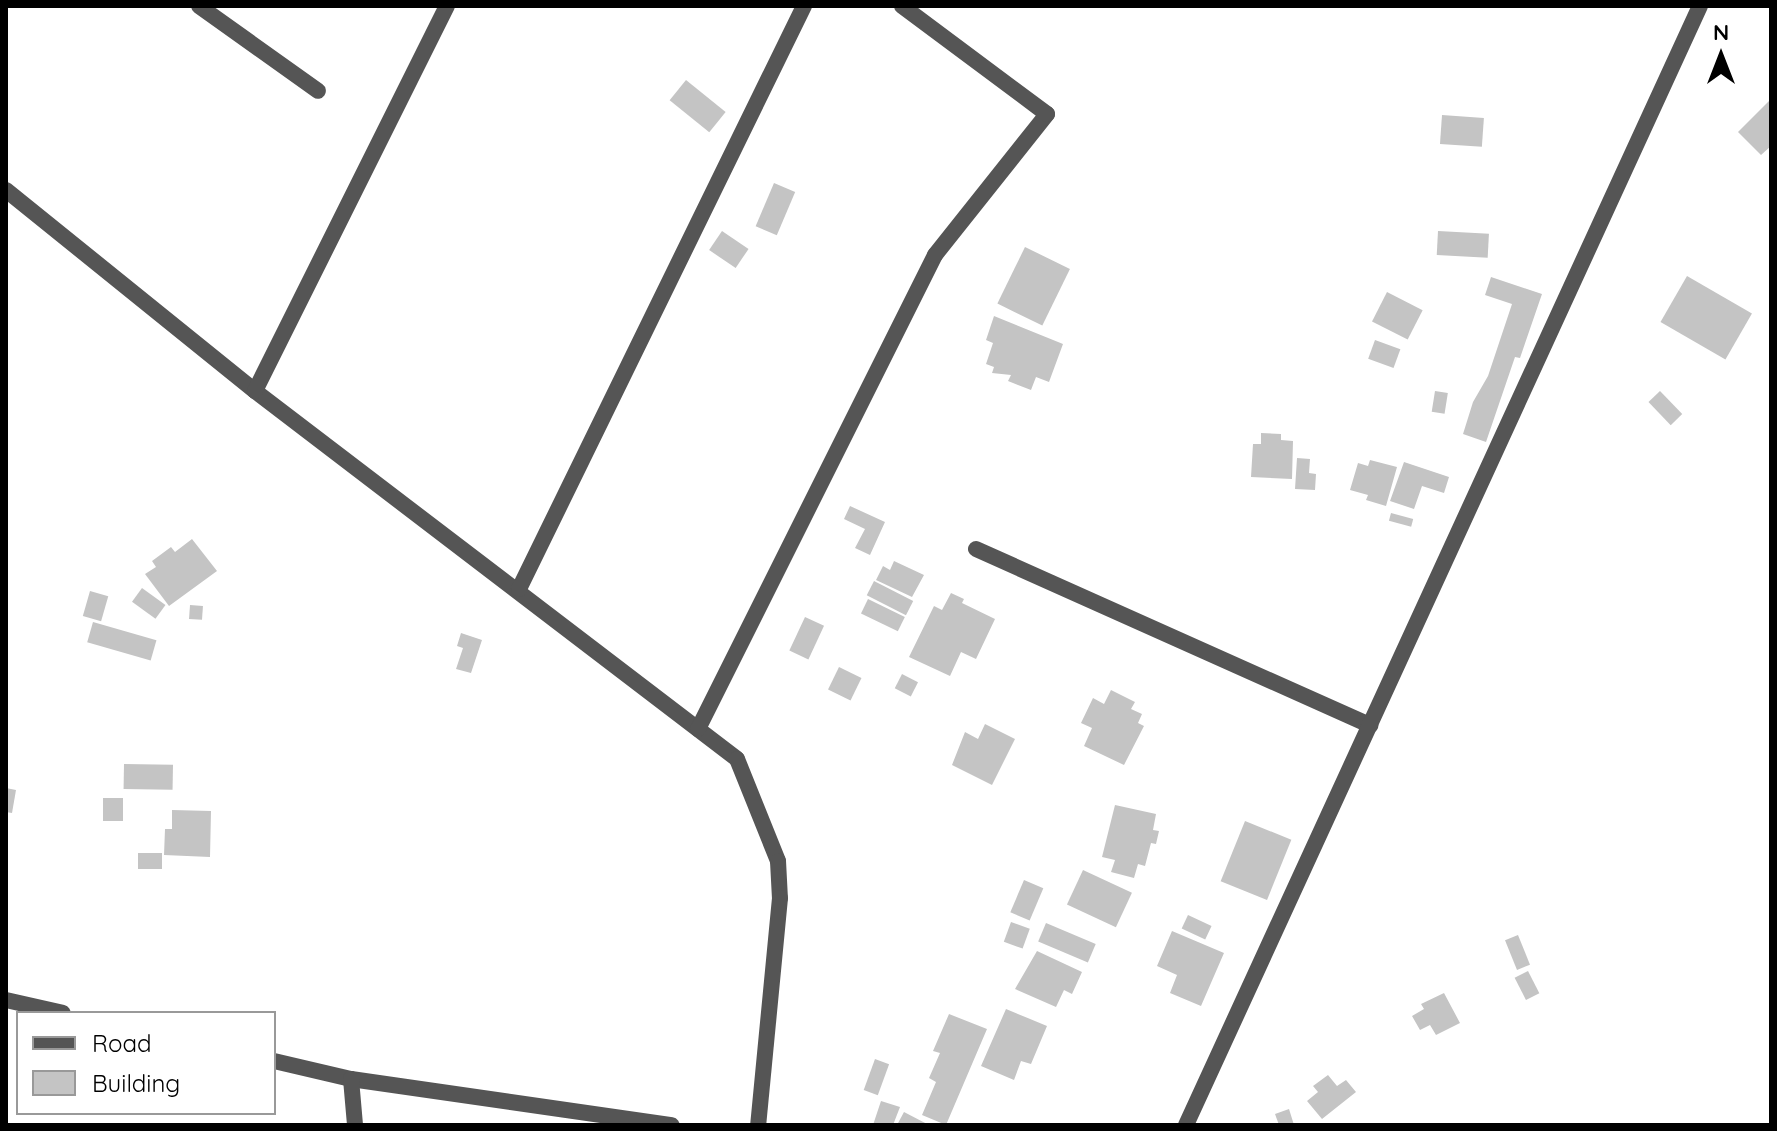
<!DOCTYPE html>
<style>
body{margin:0}
#map{position:relative;width:1777px;height:1131px;overflow:hidden;background:#fff;font-family:Quicksand,sans-serif}
div>[style]{position:absolute}
[style*='--x']{left:calc(var(--x)*1px);top:calc(var(--y)*1px);width:calc(var(--w)*1px);rotate:calc(var(--a)*1deg)}
.building>*{inset:0;background:#c4c4c4;transform-origin:0 0}
.street>*{height:16px;margin:-8px;padding:0 8px;transform-origin:8px;border-radius:8px;background:#555}
span{translate:-50% -50%;white-space:nowrap;text-align:center;line-height:1.15;-webkit-text-stroke:6px #fff;paint-order:stroke}
.frame{position:absolute;inset:0;border:8px solid #000;pointer-events:none}
.legend{position:absolute;left:16px;top:1011px;width:260px;height:104px;box-sizing:border-box;background:#fff;border:2px solid #999;margin:0;padding:10px 14px;list-style:none;font-size:24px;color:#000}
.legend li{display:flex;align-items:center;gap:16px;height:40px}
.legend b{width:40px;border:2px solid #999}
.north{position:absolute;left:1681px;top:16px;width:80px;height:80px;-webkit-text-stroke:6px #fff;paint-order:stroke;rotate:0deg;font-size:22px;font-weight:700;line-height:32px;text-align:center;color:#000}
.north::after{content:'';display:block;margin:auto;width:28px;height:36px;background:#000;clip-path:polygon(50% 0,100% 100%,50% 72%,0 100%)}
</style>
<div id="map">
<div class="building">
<i style="left:686px;top:80px;width:51px;height:26px;rotate:39deg"></i>
<i style="clip-path:polygon(1771px 99px,1771px 146px,1761px 155px,1738px 132px)"></i>
<i style="left:1442px;top:115px;width:42px;height:29px;rotate:4deg"></i>
<i style="left:774px;top:183px;width:23px;height:47px;rotate:23deg"></i>
<i style="left:722px;top:231px;width:32px;height:23px;rotate:34deg"></i>
<i style="left:1438px;top:231px;width:51px;height:24px;rotate:3deg"></i>
<i style="left:1025px;top:247px;width:50px;height:63px;rotate:26deg"></i>
<i style="left:1687px;top:276px;width:75px;height:53px;rotate:30deg"></i>
<i style="clip-path:polygon(1491px 277px,1542px 294px,1520px 358px,1515px 357px,1486px 442px,1463px 434px,1473px 402px,1488px 376px,1512px 304px,1485px 295px)"></i>
<i style="left:1387px;top:292px;width:40px;height:33px;rotate:27deg"></i>
<i style="clip-path:polygon(994px 316px,1063px 344px,1049px 382px,1036px 377px,1031px 390px,1008px 381px,1011px 375px,992px 373px,994px 367px,986px 364px,993px 343px,986px 340px)"></i>
<i style="left:1375px;top:340px;width:27px;height:20px;rotate:20deg"></i>
<i style="left:1435px;top:391px;width:13px;height:21px;rotate:9deg"></i>
<i style="left:1660px;top:391px;width:32px;height:16px;rotate:46deg"></i>
<i style="clip-path:polygon(1261px 433px,1281px 434px,1281px 440px,1293px 441px,1292px 479px,1251px 477px,1253px 444px,1261px 444px)"></i>
<i style="clip-path:polygon(1297px 458px,1310px 459px,1309px 473px,1316px 474px,1315px 490px,1295px 489px)"></i>
<i style="clip-path:polygon(1370px 460px,1397px 467px,1386px 506px,1366px 500px,1368px 495px,1350px 490px,1358px 463px,1368px 466px)"></i>
<i style="clip-path:polygon(1404px 462px,1449px 477px,1444px 493px,1422px 486px,1414px 509px,1390px 501px)"></i>
<i style="clip-path:polygon(850px 506px,885px 522px,870px 555px,855px 548px,865px 529px,844px 519px)"></i>
<i style="left:1391px;top:513px;width:23px;height:8px;rotate:15deg"></i>
<i style="clip-path:polygon(192px 539px,217px 571px,169px 606px,145px 574px,156px 567px,152px 561px,171px 547px,175px 552px)"></i>
<i style="clip-path:polygon(894px 561px,924px 575px,912px 597px,876px 580px,883px 566px,890px 570px)"></i>
<i style="left:874px;top:581px;width:44px;height:16px;rotate:27deg"></i>
<i style="left:142px;top:588px;width:29px;height:17px;rotate:36deg"></i>
<i style="left:90px;top:591px;width:19px;height:26px;rotate:16deg"></i>
<i style="clip-path:polygon(951px 593px,964px 599px,962px 603px,995px 619px,976px 659px,961px 652px,950px 676px,909px 657px,934px 606px,942px 610px)"></i>
<i style="left:868px;top:599px;width:41px;height:16px;rotate:26deg"></i>
<i style="left:190px;top:605px;width:13px;height:14px;rotate:4deg"></i>
<i style="left:805px;top:617px;width:21px;height:37px;rotate:25deg"></i>
<i style="left:93px;top:622px;width:66px;height:21px;rotate:16deg"></i>
<i style="clip-path:polygon(461px 633px,482px 640px,471px 673px,456px 669px,463px 648px,457px 646px)"></i>
<i style="left:839px;top:667px;width:25px;height:25px;rotate:26deg"></i>
<i style="left:902px;top:674px;width:18px;height:16px;rotate:27deg"></i>
<i style="clip-path:polygon(1111px 690px,1135px 702px,1131px 709px,1142px 714px,1138px 723px,1144px 726px,1124px 765px,1084px 746px,1092px 728px,1081px 723px,1093px 698px,1104px 704px)"></i>
<i style="clip-path:polygon(985px 724px,1015px 739px,992px 785px,952px 765px,965px 732px,978px 739px)"></i>
<i style="left:124px;top:764px;width:49px;height:25px;rotate:1deg"></i>
<i style="clip-path:polygon(6px 788px,16px 790px,12px 813px,6px 812px)"></i>
<i style="left:103px;top:798px;width:20px;height:23px"></i>
<i style="clip-path:polygon(1115px 805px,1156px 814px,1153px 830px,1159px 831px,1156px 844px,1151px 843px,1145px 866px,1138px 864px,1134px 878px,1111px 872px,1115px 860px,1102px 857px)"></i>
<i style="clip-path:polygon(172px 810px,211px 811px,210px 857px,164px 855px,165px 829px,172px 829px)"></i>
<i style="left:1245px;top:821px;width:50px;height:65px;rotate:22deg"></i>
<i style="left:138px;top:853px;width:24px;height:16px"></i>
<i style="left:1083px;top:870px;width:54px;height:38px;rotate:25deg"></i>
<i style="left:1024px;top:880px;width:21px;height:35px;rotate:23deg"></i>
<i style="left:1188px;top:915px;width:26px;height:15px;rotate:25deg"></i>
<i style="left:1011px;top:922px;width:20px;height:21px;rotate:20deg"></i>
<i style="left:1046px;top:923px;width:54px;height:20px;rotate:23deg"></i>
<i style="clip-path:polygon(1172px 931px,1224px 953px,1201px 1006px,1170px 993px,1177px 975px,1157px 966px)"></i>
<i style="left:1518px;top:935px;width:32px;height:14px;rotate:68deg"></i>
<i style="clip-path:polygon(1037px 951px,1082px 972px,1072px 994px,1064px 990px,1056px 1007px,1015px 989px)"></i>
<i style="left:1528px;top:971px;width:25px;height:15px;rotate:63deg"></i>
<i style="clip-path:polygon(1444px 993px,1460px 1023px,1436px 1035px,1430px 1025px,1420px 1030px,1412px 1016px,1424px 1009px,1421px 1004px)"></i>
<i style="clip-path:polygon(1006px 1009px,1047px 1026px,1031px 1064px,1021px 1061px,1014px 1080px,981px 1066px)"></i>
<i style="clip-path:polygon(949px 1014px,987px 1029px,946px 1125px,922px 1115px,936px 1082px,929px 1078px,940px 1053px,933px 1051px)"></i>
<i style="left:875px;top:1059px;width:15px;height:33px;rotate:20deg"></i>
<i style="clip-path:polygon(1328px 1075px,1337px 1086px,1346px 1080px,1356px 1092px,1322px 1119px,1307px 1101px,1318px 1092px,1313px 1086px)"></i>
<i style="clip-path:polygon(881px 1101px,900px 1107px,893px 1125px,873px 1125px)"></i>
<i style="clip-path:polygon(1289px 1109px,1294px 1125px,1279px 1125px,1275px 1114px)"></i>
<i style="clip-path:polygon(904px 1112px,929px 1125px,897px 1125px)"></i>
</div>
<div class="street">
<i style="--x:199;--y:6;--w:146;--a:35.5"></i>
<i style="--x:6;--y:190;--w:320;--a:38.9"></i>
<i style="--x:255;--y:391;--w:606;--a:37.36"></i>
<i style="--x:737;--y:759;--w:110;--a:68.1"></i>
<i style="--x:778;--y:861;--w:37;--a:87"></i>
<i style="--x:780;--y:898;--w:228;--a:95.5"></i>
<i style="--x:255;--y:391;--w:430;--a:-63.5"></i>
<i style="--x:976;--y:549;--w:432;--a:24.1"></i>
<i style="--x:519;--y:589;--w:649;--a:-63.95"></i>
<i style="--x:698;--y:729;--w:530;--a:-63.43"></i>
<i style="--x:935;--y:255;--w:180;--a:-51.5"></i>
<i style="--x:1047;--y:114;--w:181;--a:-143.3"></i>
<i style="--x:6;--y:1000;--w:58;--a:12.8"></i>
<i style="--x:274;--y:1061;--w:79;--a:13.2"></i>
<i style="--x:351;--y:1079;--w:324;--a:8.2"></i>
<i style="--x:351;--y:1079;--w:46;--a:85"></i>
<i style="--x:1186;--y:1125;--w:1231;--a:-65.33"></i>
</div>
<div class="frame"></div>
<ul class="legend">
<li><b style="height:10px;background:#555"></b>Road</li>
<li><b style="height:22px;background:#c4c4c4"></b>Building</li>
</ul>
<div class="north">N</div>
</div>
